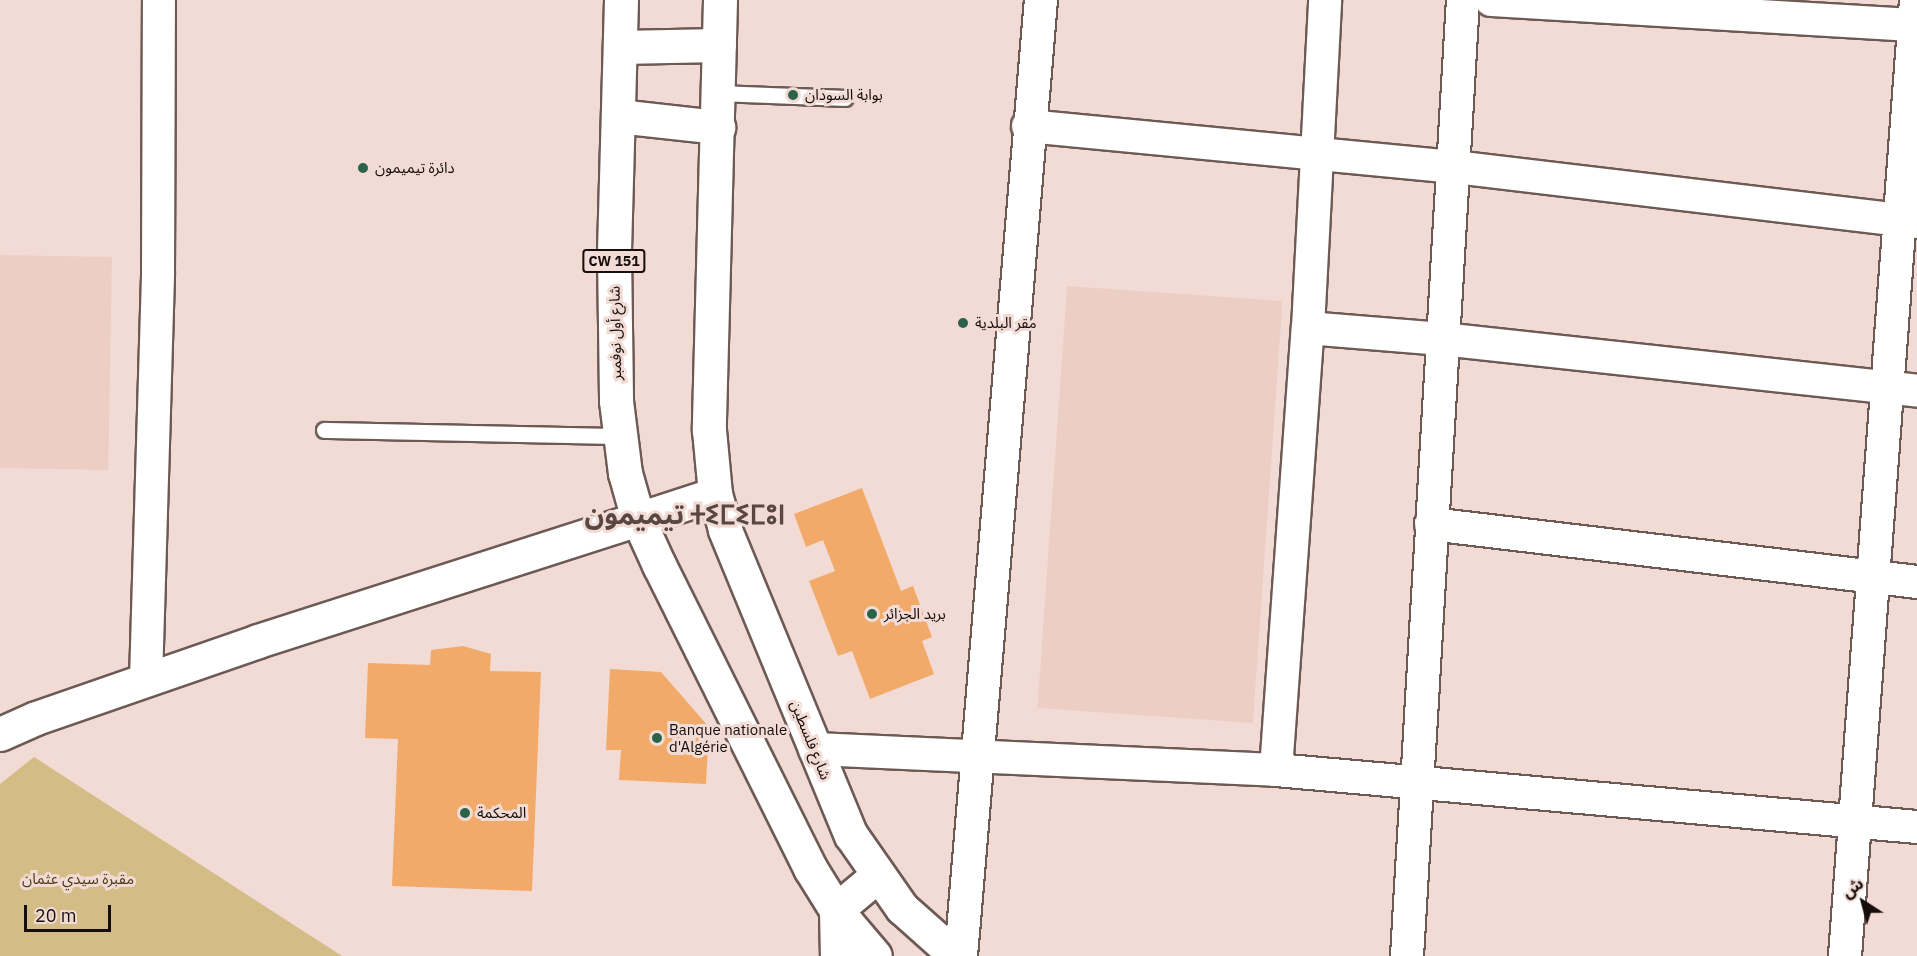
<!DOCTYPE html>
<meta charset="utf-8">
<style>
body{margin:0}
#map{position:relative;width:1917px;height:956px;overflow:hidden;background:#f2dbd5;font-family:"IBM Plex Sans","Noto Sans Arabic","Noto Sans Tifinagh",sans-serif}
div>[style]{position:absolute}
[style*='--x']{left:calc(var(--x)*1px);top:calc(var(--y)*1px);width:calc(var(--w)*1px);rotate:calc(var(--a)*1deg)}
.built>*{inset:0;background:#edcec5;transform-origin:0 0}
.green>*{inset:0;background:#d4bc87}
.building>*{inset:0;background:#f2aa6a}
.roads{filter:drop-shadow(2px 0 #6d5a54) drop-shadow(-2px 0 #6d5a54) drop-shadow(0 2px #6d5a54) drop-shadow(0 -2px #6d5a54)}
.service>*{height:15px;margin:-7.5px;padding:0 7.5px;transform-origin:7.5px;border-radius:7.5px;background:#fff}
.minor>*{height:32px;margin:-16px;padding:0 16px;transform-origin:16px;border-radius:16px;background:#fff}
.tertiary>*{height:33px;margin:-16.5px;padding:0 16.5px;transform-origin:16.5px;border-radius:16.5px;background:#fff}
.secondary>*{height:33px;margin:-16.5px;padding:0 16.5px;transform-origin:16.5px;border-radius:16.5px;background:#fff}
.primary>*{height:33px;margin:-16.5px;padding:0 16.5px;transform-origin:16.5px;border-radius:16.5px;background:#fff}
.dots>*{width:16px;height:16px;translate:-50% -50%;box-sizing:border-box;border:3px solid #f2dbd5;border-radius:50%}
span{translate:-50% -50%;white-space:nowrap;text-align:center;line-height:1.15;-webkit-text-stroke:6px #f2dbd5;paint-order:stroke}
.shield-label span{padding:2px 4px;background:#f2dbd5;border:2px solid;border-radius:4px;-webkit-text-stroke-width:0}
.shield-label{font-size:14px;color:#150e0c;font-weight:700}
.poi-label{font-size:15px;color:#150e0c}
.left{translate:0 -50%;text-align:left}
.street-label{font-size:15px;color:#150e0c}
.park-label{font-size:15px;color:#4c3c16}
.town-label{font-size:27px;color:#594742;font-weight:700}
.north{position:absolute;left:1833px;top:872px;width:60px;height:60px;-webkit-text-stroke:4px #f2dbd5;paint-order:stroke;rotate:324deg;font-size:16px;font-weight:700;line-height:24px;text-align:center;color:#150e0c}
.north::after{content:'';display:block;margin:auto;width:21px;height:27px;background:#150e0c;clip-path:polygon(50% 0,100% 100%,50% 72%,0 100%)}
.scale{position:absolute;left:24px;top:905px;width:87px;height:27px;box-sizing:border-box;border:3px solid #150e0c;border-top:0;padding-left:8px;font-size:18px;line-height:21px;white-space:nowrap;color:#150e0c;-webkit-text-stroke:4px #f2dbd5;paint-order:stroke}
</style>
<div id="map">
<div class="built">
<i style="left:112px;top:257px;width:213px;height:112px;rotate:91deg"></i>
<i style="left:1067px;top:286px;width:216px;height:423px;rotate:4deg"></i>
</div>
<div class="green">
<i style="clip-path:polygon(34px 757px,342px 956px,0 956px,0 784px)"></i>
</div>
<div class="building">
<i style="clip-path:polygon(862px 488px,901px 591px,913px 586px,932px 637px,922px 641px,934px 674px,870px 699px,852px 651px,838px 656px,809px 581px,835px 571px,823px 540px,806px 547px,794px 514px)"></i>
<i style="clip-path:polygon(463px 646px,491px 654px,490px 671px,541px 672px,532px 891px,392px 886px,398px 739px,365px 738px,368px 663px,430px 665px,431px 650px)"></i>
<i style="clip-path:polygon(610px 669px,661px 672px,709px 727px,706px 784px,619px 780px,621px 750px,606px 750px)"></i>
</div>
<div class="roads">
<div class="service">
<i style="--x:719;--y:93;--w:126;--a:2.3"></i>
<i style="--x:324;--y:430;--w:295;--a:1.2"></i>
</div>
<div class="minor">
<i style="--x:1491;--y:0;--w:427;--a:3.4"></i>
<i style="--x:1028;--y:126;--w:429;--a:5.5"></i>
<i style="--x:1455;--y:167;--w:465;--a:6.8"></i>
<i style="--x:1308;--y:328;--w:134;--a:4.7"></i>
<i style="--x:1442;--y:339;--w:478;--a:6.2"></i>
<i style="--x:1431;--y:524;--w:489;--a:6.8"></i>
<i style="--x:146;--y:680;--w:408;--a:-88.3"></i>
<i style="--x:158;--y:272;--w:272;--a:-89.8"></i>
<i style="--x:815;--y:749;--w:461;--a:2.6"></i>
<i style="--x:1276;--y:770;--w:644;--a:5.08"></i>
<i style="--x:1276;--y:770;--w:443;--a:-85.9"></i>
<i style="--x:1308;--y:328;--w:328;--a:-87"></i>
<i style="--x:961;--y:956;--w:959;--a:-85.22"></i>
<i style="--x:1407;--y:956;--w:958;--a:-86.65"></i>
<i style="--x:1845;--y:956;--w:959;--a:-85.75"></i>
</div>
<div class="tertiary">
<i style="--x:836;--y:910;--w:46;--a:88.8"></i>
</div>
<div class="secondary">
<i style="--x:0;--y:734;--w:39;--a:-24"></i>
<i style="--x:36;--y:718;--w:235;--a:-19.1"></i>
<i style="--x:258;--y:641;--w:399;--a:-17.8"></i>
</div>
<div class="primary">
<i style="--x:621;--y:0;--w:254;--a:91.6"></i>
<i style="--x:614;--y:254;--w:147;--a:89.2"></i>
<i style="--x:616;--y:401;--w:73;--a:82.9"></i>
<i style="--x:625;--y:473;--w:48;--a:74.2"></i>
<i style="--x:638;--y:519;--w:51;--a:65.5"></i>
<i style="--x:659;--y:565;--w:339;--a:63.5"></i>
<i style="--x:810;--y:868;--w:49;--a:58.2"></i>
<i style="--x:836;--y:910;--w:60;--a:49.7"></i>
<i style="--x:720;--y:0;--w:430;--a:91.5"></i>
<i style="--x:709;--y:430;--w:64;--a:84.6"></i>
<i style="--x:715;--y:494;--w:37;--a:74"></i>
<i style="--x:725;--y:530;--w:330;--a:67.6"></i>
<i style="--x:851;--y:835;--w:89;--a:55.1"></i>
<i style="--x:902;--y:908;--w:72;--a:41.6"></i>
<i style="--x:620;--y:47;--w:99;--a:-1.2"></i>
<i style="--x:618;--y:116;--w:101;--a:6.3"></i>
<i style="--x:638;--y:519;--w:81;--a:-18"></i>
<i style="--x:836;--y:910;--w:55;--a:-39.8"></i>
</div>
</div>
<div class="dots">
<i style="left:793px;top:95px;background:#2a624a"></i>
<i style="left:363px;top:168px;background:#2a624a"></i>
<i style="left:963px;top:323px;background:#2a624a"></i>
<i style="left:872px;top:614px;background:#2a624a"></i>
<i style="left:657px;top:738px;background:#2a624a"></i>
<i style="left:465px;top:813px;background:#2a624a"></i>
</div>
<div class="shield-label">
<span style="left:614px;top:261px">CW 151</span>
</div>
<div class="poi-label">
<span class="left" style="left:805px;top:95px">بوابة السودان</span>
<span class="left" style="left:375px;top:168px">دائرة ﺗﻴﻤﻴﻤﻮن</span>
<span class="left" style="left:975px;top:323px">مقر البلدية</span>
<span class="left" style="left:884px;top:614px">بريد الجزائر</span>
<span class="left" style="left:669px;top:738px">Banque nationale<br>d'Algérie</span>
<span class="left" style="left:477px;top:813px">المحكمة</span>
</div>
<div class="street-label">
<span style="left:615px;top:333px;rotate:-91deg">شارع أول نوفمبر</span>
<span style="left:811px;top:740px;rotate:68deg">شارع فلسطين</span>
</div>
<div class="park-label">
<span style="left:78px;top:879px">مقبرة سيدي عثمان</span>
</div>
<div class="town-label">
<span style="left:685px;top:514px">تيميمون ⵜⵉⵎⵉⵎⵓⵏ</span>
</div>
<div class="north">ش</div>
<div class="scale">20 m</div>
</div>
